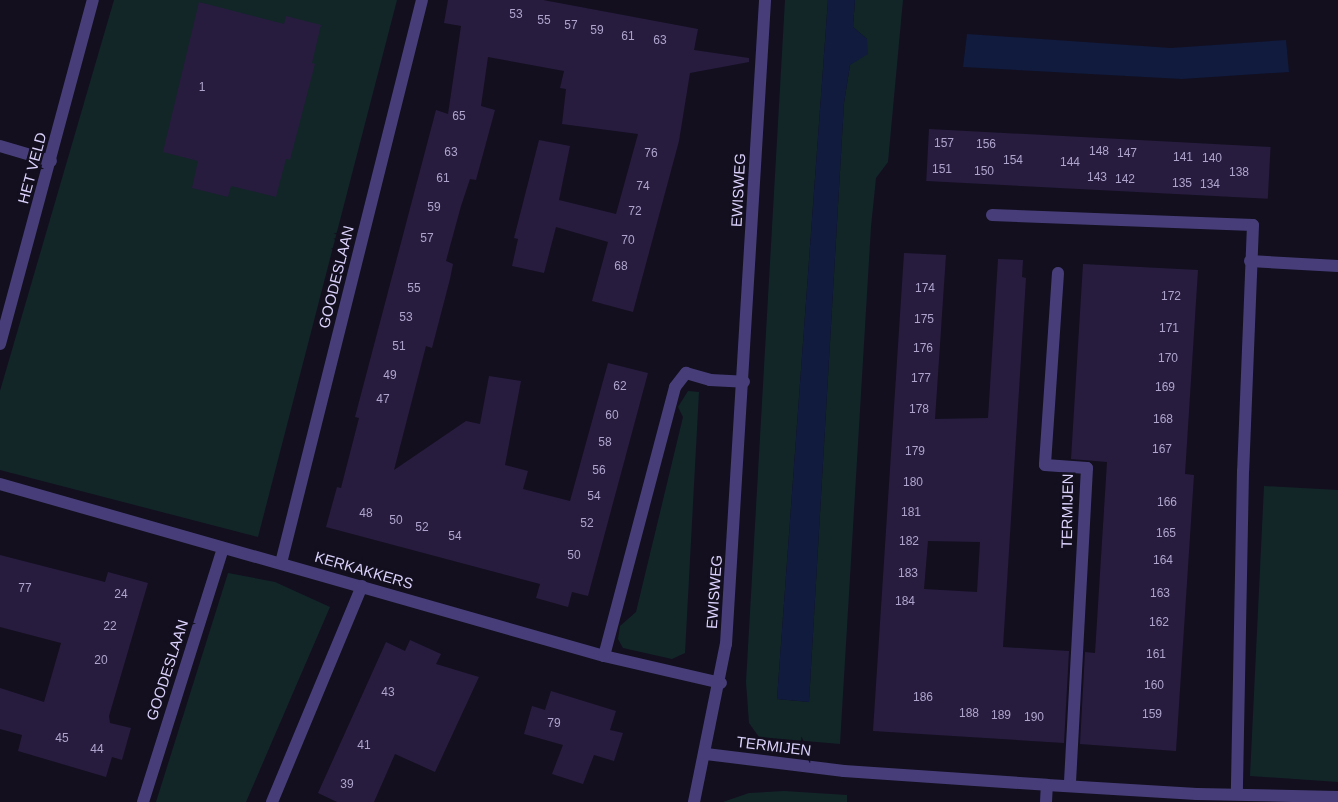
<!DOCTYPE html>
<style>
body{margin:0}
#map{position:relative;width:1338px;height:802px;overflow:hidden;background:#130f1f;font-family:Helvetica,sans-serif}
div>[style]{position:absolute}
[style*='--x']{left:calc(var(--x)*1px);top:calc(var(--y)*1px);width:calc(var(--w)*1px);rotate:calc(var(--a)*1deg)}
.green>*{inset:0;background:#122628}
.water>*{inset:0;background:#101b3d}
.building>*{inset:0;background:#271c3e;transform-origin:0 0}
.minor>*{height:12px;margin:-6px;padding:0 6px;transform-origin:6px;border-radius:6px;background:#473e79}
span{translate:-50% -50%;white-space:nowrap;text-align:center;line-height:1.15;-webkit-text-stroke:5px #130f1f;paint-order:stroke}
.number-label{font-size:12px;color:#aea4cc}
.number-label span{-webkit-text-stroke-width:0}
.street-label{font-size:15px;color:#dbd1fb}
</style>
<div id="map">
<div class="green">
<i style="clip-path:polygon(114px 0,397px 0,258px 537px,0 470px,0 391px)"></i>
<i style="clip-path:polygon(785px 0,828px 0,777px 699px,809px 702px,844px 103px,850px 65px,867px 39px,853px 27px,855px 0,903px 0,888px 162px,876px 178px,871px 227px,840px 744px,759px 737px,749px 723px,746px 682px)"></i>
<i style="clip-path:polygon(688px 391px,699px 392px,685px 653px,672px 659px,623px 648px,618px 639px,620px 626px,636px 612px,683px 417px,678px 407px)"></i>
<i style="clip-path:polygon(1264px 486px,1338px 490px,1338px 782px,1250px 776px)"></i>
<i style="clip-path:polygon(228px 573px,275px 582px,330px 607px,246px 802px,156px 802px)"></i>
<i style="clip-path:polygon(784px 791px,847px 795px,847px 802px,723px 802px,749px 793px)"></i>
</div>
<div class="water">
<i style="clip-path:polygon(828px 0,855px 0,853px 27px,867px 39px,868px 54px,850px 65px,844px 103px,809px 702px,777px 699px)"></i>
<i style="clip-path:polygon(967px 34px,1171px 48px,1286px 40px,1289px 72px,1182px 79px,963px 67px)"></i>
</div>
<div class="building">
<i style="clip-path:polygon(448px 0,543px 0,698px 29px,694px 50px,749px 58px,749px 62px,690px 73px,679px 141px,633px 312px,592px 301px,608px 242px,556px 227px,544px 273px,512px 266px,518px 239px,514px 238px,539px 140px,570px 146px,559px 200px,616px 214px,638px 134px,562px 124px,566px 89px,560px 88px,564px 71px,488px 57px,481px 106px,495px 110px,476px 180px,470px 179px,461px 206px,446px 261px,453px 264px,450px 279px,432px 348px,426px 346px,394px 470px,466px 421px,480px 424px,489px 376px,521px 381px,505px 465px,528px 471px,523px 489px,570px 501px,608px 363px,648px 373px,588px 596px,572px 592px,568px 607px,536px 598px,540px 584px,326px 527px,337px 487px,341px 488px,359px 418px,355px 417px,436px 110px,448px 114px,461px 26px,444px 23px)"></i>
<i style="clip-path:polygon(199px 2px,284px 24px,286px 16px,321px 25px,312px 63px,315px 64px,290px 160px,286px 159px,276px 197px,231px 186px,228px 197px,192px 188px,198px 161px,163px 152px)"></i>
<i style="left:929px;top:129px;width:342px;height:52px;rotate:3deg"></i>
<i style="clip-path:polygon(evenodd,904px 253px,946px 255px,935px 419px,988px 418px,998px 259px,1023px 260px,1022px 277px,1026px 278px,1003px 647px,1069px 651px,1064px 743px,873px 731px,904px 253px,928px 541px,980px 542px,977px 592px,924px 589px,928px 541px)"></i>
<i style="clip-path:polygon(1083px 264px,1198px 270px,1185px 474px,1194px 475px,1176px 751px,1080px 744px,1085px 652px,1095px 653px,1107px 462px,1071px 459px)"></i>
<i style="clip-path:polygon(0 555px,105px 582px,108px 572px,148px 583px,109px 716px,110px 723px,131px 728px,122px 760px,112px 757px,106px 777px,18px 751px,22px 735px,0 729px,0 688px,44px 702px,61px 643px,0 627px)"></i>
<i style="clip-path:polygon(410px 640px,441px 654px,436px 664px,479px 677px,435px 772px,395px 754px,374px 802px,337px 802px,318px 793px,386px 642px,405px 651px)"></i>
<i style="clip-path:polygon(551px 691px,616px 711px,610px 730px,623px 733px,614px 761px,594px 755px,583px 784px,552px 774px,563px 745px,524px 734px,532px 706px,545px 710px)"></i>
</div>
<div class="minor">
<i style="--x:0;--y:146;--w:53;--a:16.4"></i>
<i style="--x:992;--y:215;--w:261;--a:2.2"></i>
<i style="--x:1253;--y:225;--w:246;--a:92.3"></i>
<i style="--x:1243;--y:471;--w:322;--a:91.1"></i>
<i style="--x:1250;--y:261;--w:88;--a:3.3"></i>
<i style="--x:1058;--y:273;--w:192;--a:93.9"></i>
<i style="--x:1045;--y:465;--w:42;--a:4.1"></i>
<i style="--x:1087;--y:468;--w:318;--a:93.1"></i>
<i style="--x:0;--y:344;--w:356;--a:-74.9"></i>
<i style="--x:0;--y:484;--w:628;--a:15.9"></i>
<i style="--x:604;--y:656;--w:120;--a:13"></i>
<i style="--x:281;--y:563;--w:580;--a:-75.94"></i>
<i style="--x:604;--y:656;--w:278;--a:-75.2"></i>
<i style="--x:675;--y:387;--w:18;--a:-52"></i>
<i style="--x:686;--y:373;--w:25;--a:16"></i>
<i style="--x:710;--y:380;--w:34;--a:3"></i>
<i style="--x:706;--y:754;--w:139;--a:7"></i>
<i style="--x:844;--y:771;--w:203;--a:3.9"></i>
<i style="--x:1047;--y:785;--w:150;--a:3.4"></i>
<i style="--x:1197;--y:794;--w:141;--a:1.2"></i>
<i style="--x:143;--y:802;--w:266;--a:-72.5"></i>
<i style="--x:272;--y:802;--w:234;--a:-67.4"></i>
<i style="--x:694;--y:802;--w:161;--a:-78.6"></i>
<i style="--x:726;--y:644;--w:645;--a:-86.53"></i>
<i style="--x:1046;--y:802;--w:17;--a:-87"></i>
</div>
<div class="number-label">
<span style="left:516px;top:15px">53</span>
<span style="left:544px;top:21px">55</span>
<span style="left:571px;top:26px">57</span>
<span style="left:597px;top:31px">59</span>
<span style="left:628px;top:37px">61</span>
<span style="left:660px;top:41px">63</span>
<span style="left:202px;top:88px">1</span>
<span style="left:459px;top:117px">65</span>
<span style="left:944px;top:144px">157</span>
<span style="left:986px;top:145px">156</span>
<span style="left:1099px;top:152px">148</span>
<span style="left:451px;top:153px">63</span>
<span style="left:651px;top:154px">76</span>
<span style="left:1127px;top:154px">147</span>
<span style="left:1183px;top:158px">141</span>
<span style="left:1212px;top:159px">140</span>
<span style="left:1013px;top:161px">154</span>
<span style="left:1070px;top:163px">144</span>
<span style="left:942px;top:170px">151</span>
<span style="left:984px;top:172px">150</span>
<span style="left:1239px;top:173px">138</span>
<span style="left:1097px;top:178px">143</span>
<span style="left:443px;top:179px">61</span>
<span style="left:1125px;top:180px">142</span>
<span style="left:1182px;top:184px">135</span>
<span style="left:1210px;top:185px">134</span>
<span style="left:643px;top:187px">74</span>
<span style="left:434px;top:208px">59</span>
<span style="left:635px;top:212px">72</span>
<span style="left:427px;top:239px">57</span>
<span style="left:628px;top:241px">70</span>
<span style="left:621px;top:267px">68</span>
<span style="left:414px;top:289px">55</span>
<span style="left:925px;top:289px">174</span>
<span style="left:1171px;top:297px">172</span>
<span style="left:406px;top:318px">53</span>
<span style="left:924px;top:320px">175</span>
<span style="left:1169px;top:329px">171</span>
<span style="left:399px;top:347px">51</span>
<span style="left:923px;top:349px">176</span>
<span style="left:1168px;top:359px">170</span>
<span style="left:390px;top:376px">49</span>
<span style="left:921px;top:379px">177</span>
<span style="left:620px;top:387px">62</span>
<span style="left:1165px;top:388px">169</span>
<span style="left:383px;top:400px">47</span>
<span style="left:919px;top:410px">178</span>
<span style="left:612px;top:416px">60</span>
<span style="left:1163px;top:420px">168</span>
<span style="left:605px;top:443px">58</span>
<span style="left:1162px;top:450px">167</span>
<span style="left:915px;top:452px">179</span>
<span style="left:599px;top:471px">56</span>
<span style="left:913px;top:483px">180</span>
<span style="left:594px;top:497px">54</span>
<span style="left:1167px;top:503px">166</span>
<span style="left:911px;top:513px">181</span>
<span style="left:366px;top:514px">48</span>
<span style="left:396px;top:521px">50</span>
<span style="left:587px;top:524px">52</span>
<span style="left:422px;top:528px">52</span>
<span style="left:1166px;top:534px">165</span>
<span style="left:455px;top:537px">54</span>
<span style="left:909px;top:542px">182</span>
<span style="left:574px;top:556px">50</span>
<span style="left:1163px;top:561px">164</span>
<span style="left:908px;top:574px">183</span>
<span style="left:25px;top:589px">77</span>
<span style="left:1160px;top:594px">163</span>
<span style="left:121px;top:595px">24</span>
<span style="left:905px;top:602px">184</span>
<span style="left:1159px;top:623px">162</span>
<span style="left:110px;top:627px">22</span>
<span style="left:1156px;top:655px">161</span>
<span style="left:101px;top:661px">20</span>
<span style="left:1154px;top:686px">160</span>
<span style="left:388px;top:693px">43</span>
<span style="left:923px;top:698px">186</span>
<span style="left:969px;top:714px">188</span>
<span style="left:1152px;top:715px">159</span>
<span style="left:1001px;top:716px">189</span>
<span style="left:1034px;top:718px">190</span>
<span style="left:554px;top:724px">79</span>
<span style="left:62px;top:739px">45</span>
<span style="left:364px;top:746px">41</span>
<span style="left:97px;top:750px">44</span>
<span style="left:347px;top:785px">39</span>
</div>
<div class="street-label">
<span style="left:32px;top:168px;rotate:-75deg">HET VELD</span>
<span style="left:738px;top:190px;rotate:-87deg">EWISWEG</span>
<span style="left:336px;top:277px;rotate:-76deg">GOODESLAAN</span>
<span style="left:1067px;top:511px;rotate:-89deg">TERMIJEN</span>
<span style="left:364px;top:570px;rotate:16deg">KERKAKKERS</span>
<span style="left:714px;top:592px;rotate:-86deg">EWISWEG</span>
<span style="left:167px;top:670px;rotate:-72deg">GOODESLAAN</span>
<span style="left:774px;top:746px;rotate:7deg">TERMIJEN</span>
</div>
</div>
